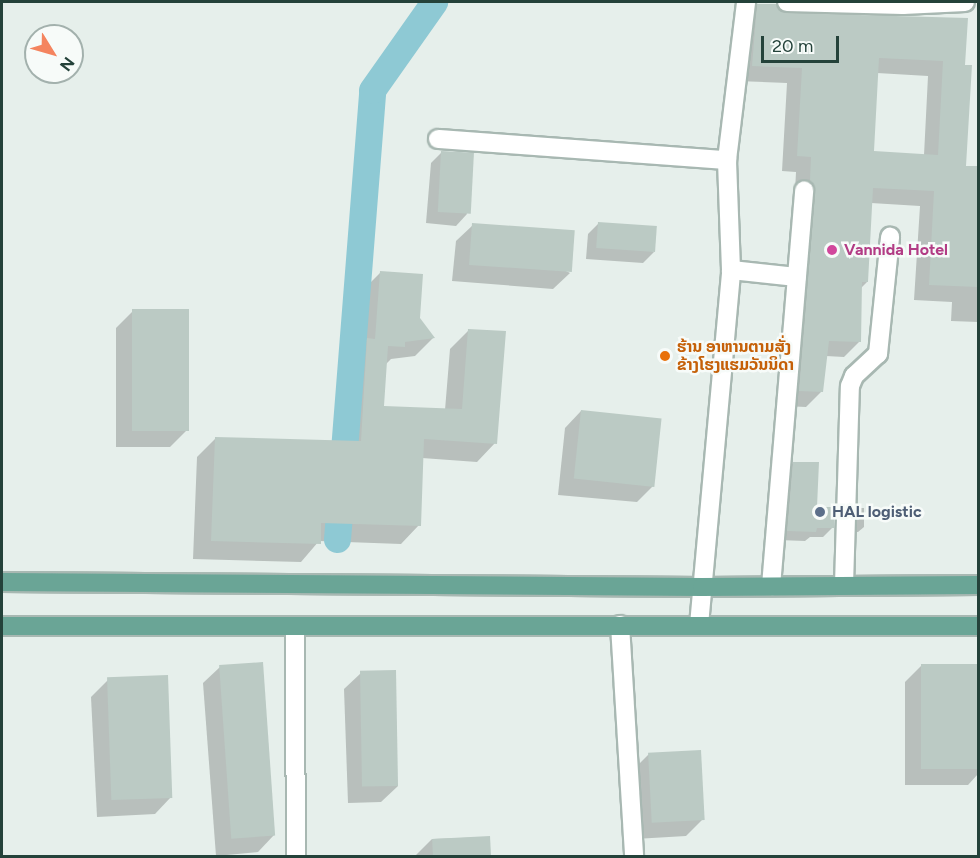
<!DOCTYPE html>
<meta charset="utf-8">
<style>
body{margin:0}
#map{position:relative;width:980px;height:858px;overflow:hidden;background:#e6efeb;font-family:Figtree,"Noto Sans Lao",sans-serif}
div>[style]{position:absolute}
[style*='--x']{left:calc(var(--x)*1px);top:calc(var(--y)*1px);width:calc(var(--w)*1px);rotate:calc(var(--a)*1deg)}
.shadow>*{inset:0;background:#0003}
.canal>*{height:27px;margin:-13.5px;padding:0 13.5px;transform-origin:13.5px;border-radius:13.5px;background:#8ec9d4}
.building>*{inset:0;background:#bbcac4;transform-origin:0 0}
.roads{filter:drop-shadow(2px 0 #a8b8b2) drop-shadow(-2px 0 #a8b8b2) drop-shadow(0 2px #a8b8b2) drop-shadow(0 -2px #a8b8b2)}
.minor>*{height:18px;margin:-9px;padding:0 9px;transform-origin:9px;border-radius:9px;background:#fff}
.major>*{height:18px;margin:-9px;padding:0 9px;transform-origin:9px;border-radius:9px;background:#6aa596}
.dots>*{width:16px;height:16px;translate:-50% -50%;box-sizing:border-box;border:3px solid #f7fbf9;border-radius:50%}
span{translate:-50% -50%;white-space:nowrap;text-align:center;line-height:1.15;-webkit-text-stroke:5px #f7fbf9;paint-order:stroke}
.hotel-label{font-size:16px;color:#b23c85;font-weight:700}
.left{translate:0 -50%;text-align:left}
.food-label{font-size:16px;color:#c56008;font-weight:700}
.service-label{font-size:16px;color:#4e5e75;font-weight:700}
.frame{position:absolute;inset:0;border:3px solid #24423a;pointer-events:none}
.north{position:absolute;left:24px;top:24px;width:60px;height:60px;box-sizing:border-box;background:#f7fbf9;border:2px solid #a3b1ad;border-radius:50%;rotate:127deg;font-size:16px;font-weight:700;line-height:24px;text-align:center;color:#24423a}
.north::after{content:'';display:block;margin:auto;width:21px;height:27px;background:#f4845f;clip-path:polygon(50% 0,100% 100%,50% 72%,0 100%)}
.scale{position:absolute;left:761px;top:36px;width:78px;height:27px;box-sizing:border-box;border:3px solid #24423a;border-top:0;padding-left:8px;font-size:18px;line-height:21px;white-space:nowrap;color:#24423a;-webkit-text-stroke:4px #f7fbf9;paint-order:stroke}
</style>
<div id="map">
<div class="shadow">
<i style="clip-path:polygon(evenodd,758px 5px,964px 67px,965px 167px,978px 168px,978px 322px,951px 321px,952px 302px,914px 300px,920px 206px,871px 203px,867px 282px,861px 288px,860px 341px,844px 357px,826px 356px,822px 391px,806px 407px,784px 406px,796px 172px,782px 171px,787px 83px,737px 81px,742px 21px,758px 5px,877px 73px,928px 76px,924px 155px,873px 153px,877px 73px)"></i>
<i style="clip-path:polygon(442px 152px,467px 214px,456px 226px,426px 223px,431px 163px)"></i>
<i style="clip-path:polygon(599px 223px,654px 252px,643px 263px,586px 259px,588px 234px)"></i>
<i style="clip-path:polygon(473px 225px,570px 273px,553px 289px,452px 281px,456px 241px)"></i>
<i style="clip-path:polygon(380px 273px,433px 338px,415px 356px,391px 359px,385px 365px,383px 408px,445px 410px,450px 349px,469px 330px,495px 443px,477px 462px,422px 458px,419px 525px,401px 544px,319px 541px,301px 562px,193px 559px,197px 457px,215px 439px,344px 442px,349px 358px,358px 349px,362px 291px)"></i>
<i style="clip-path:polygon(133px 311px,187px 430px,170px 447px,116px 447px,116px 328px)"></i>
<i style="clip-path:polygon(581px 411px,653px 486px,637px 502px,558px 495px,565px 428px)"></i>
<i style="clip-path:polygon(793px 463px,816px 508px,833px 527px,823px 537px,810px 537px,805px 541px,778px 540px,783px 473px)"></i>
<i style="clip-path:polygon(858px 508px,864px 508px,864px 527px,858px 532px,852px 532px,853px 514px)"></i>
<i style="clip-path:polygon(922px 665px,978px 665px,978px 774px,968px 785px,905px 785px,905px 682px)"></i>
<i style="clip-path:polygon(220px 667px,274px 835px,258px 852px,216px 856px,203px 683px)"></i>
<i style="clip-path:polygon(361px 673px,398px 786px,381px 802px,348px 803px,344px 689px)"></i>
<i style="clip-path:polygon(108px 680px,171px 797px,155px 814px,97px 817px,91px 697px)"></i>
<i style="clip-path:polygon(649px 754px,703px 819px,686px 836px,635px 839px,632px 771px)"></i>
<i style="clip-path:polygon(489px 837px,489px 856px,415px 856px,432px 839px)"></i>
</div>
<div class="canal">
<i style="--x:337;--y:539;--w:450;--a:-85.5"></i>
<i style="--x:372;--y:90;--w:108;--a:-54.8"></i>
</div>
<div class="building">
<i style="clip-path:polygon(evenodd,757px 4px,776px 4px,781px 11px,787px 13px,968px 18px,965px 65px,972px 65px,966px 166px,978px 166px,978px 287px,929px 285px,934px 191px,873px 188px,868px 282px,862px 282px,861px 342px,829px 341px,823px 392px,799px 391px,815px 191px,810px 180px,811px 157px,797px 156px,802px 68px,752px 66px,757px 4px,879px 58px,943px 61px,938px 155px,874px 151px,879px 58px)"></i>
<i style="left:441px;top:151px;width:33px;height:61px;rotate:3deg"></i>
<i style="left:598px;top:222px;width:59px;height:26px;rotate:4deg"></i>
<i style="left:472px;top:223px;width:103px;height:42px;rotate:4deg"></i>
<i style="clip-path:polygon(380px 271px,423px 274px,420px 318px,435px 338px,405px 342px,405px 347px,388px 346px,384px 406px,462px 409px,468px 329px,506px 331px,497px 444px,424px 439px,421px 526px,321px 523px,321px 544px,211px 541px,215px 437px,361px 441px,367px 338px,375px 339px)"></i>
<i style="left:132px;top:309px;width:57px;height:122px"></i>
<i style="left:581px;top:410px;width:81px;height:69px;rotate:6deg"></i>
<i style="clip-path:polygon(793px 462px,819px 462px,817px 507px,835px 507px,834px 528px,817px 528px,816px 532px,787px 531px)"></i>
<i style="left:263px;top:662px;width:174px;height:44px;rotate:86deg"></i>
<i style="left:921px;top:664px;width:57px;height:105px"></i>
<i style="left:396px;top:670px;width:116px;height:36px;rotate:89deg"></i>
<i style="left:168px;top:675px;width:123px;height:61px;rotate:88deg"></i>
<i style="left:701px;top:750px;width:70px;height:53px;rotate:87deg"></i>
<i style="left:490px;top:836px;width:20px;height:58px;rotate:87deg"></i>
</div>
<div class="roads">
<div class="minor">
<i style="--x:787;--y:2;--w:116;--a:1.5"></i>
<i style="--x:903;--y:5;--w:62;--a:-2.8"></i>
<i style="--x:438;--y:139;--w:290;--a:4.2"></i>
<i style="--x:731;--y:270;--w:66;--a:6.1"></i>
<i style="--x:844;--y:585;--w:199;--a:-88.3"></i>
<i style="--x:850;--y:386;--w:11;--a:-68"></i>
<i style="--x:854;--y:376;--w:33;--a:-43"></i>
<i style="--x:878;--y:354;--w:118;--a:-84.1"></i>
<i style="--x:771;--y:586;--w:397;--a:-85.2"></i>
<i style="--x:620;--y:625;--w:231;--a:86.5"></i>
<i style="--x:699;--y:625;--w:356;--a:-84.8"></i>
<i style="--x:731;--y:270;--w:110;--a:-92.1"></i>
<i style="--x:727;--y:160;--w:159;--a:-83.1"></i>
<i style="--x:295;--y:626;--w:230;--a:89.8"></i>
</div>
<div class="major">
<i style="--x:2;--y:582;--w:700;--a:0.41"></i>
<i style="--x:702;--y:587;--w:276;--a:-0.4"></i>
<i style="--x:2;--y:626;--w:976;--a:0"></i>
</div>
</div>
<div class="dots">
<i style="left:832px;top:250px;background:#d1479c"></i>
<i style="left:665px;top:356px;background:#e8710a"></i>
<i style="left:820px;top:512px;background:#5c6f8a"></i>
</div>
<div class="hotel-label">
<span class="left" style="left:844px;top:250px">Vannida Hotel</span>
</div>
<div class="food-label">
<span class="left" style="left:677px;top:356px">ຮ້ານ ອາຫານຕາມສັ່ງ<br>ຂ້າງໂຮງແຮມວັນນິດາ</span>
</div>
<div class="service-label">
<span class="left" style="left:832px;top:512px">HAL logistic</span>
</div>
<div class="frame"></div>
<div class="north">N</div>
<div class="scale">20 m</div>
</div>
